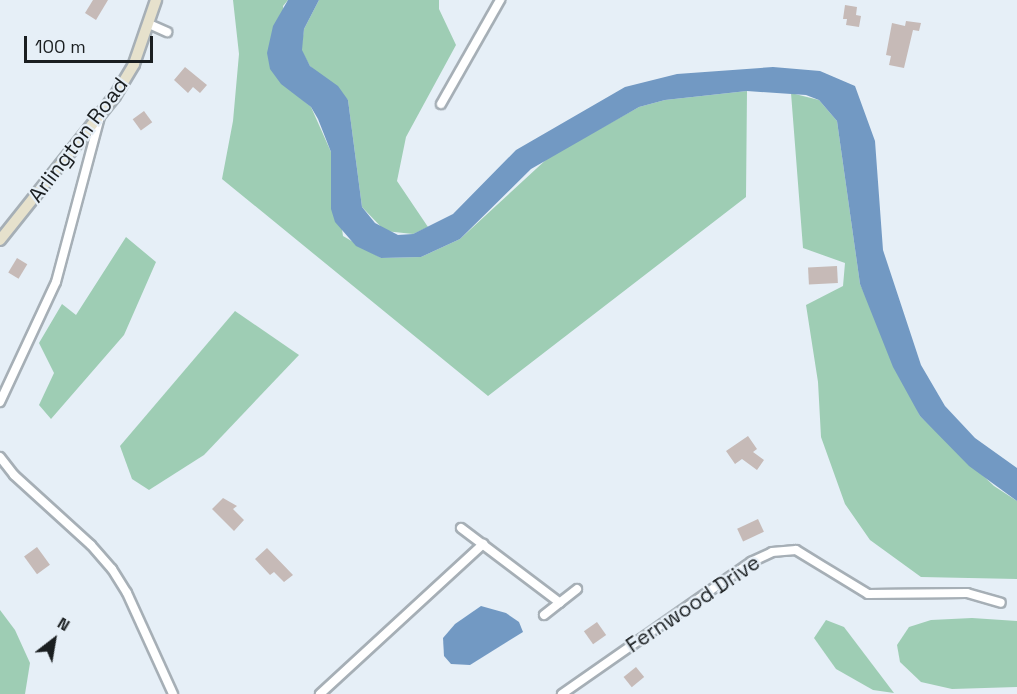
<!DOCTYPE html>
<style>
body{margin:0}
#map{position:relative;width:1017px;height:694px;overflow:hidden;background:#e6eff7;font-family:"Space Grotesk",sans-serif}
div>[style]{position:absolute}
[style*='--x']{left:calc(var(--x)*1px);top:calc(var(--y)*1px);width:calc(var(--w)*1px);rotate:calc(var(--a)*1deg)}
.green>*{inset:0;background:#9ecdb4}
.water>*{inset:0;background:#7299c3}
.building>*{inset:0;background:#c6bab7;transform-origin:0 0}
.roads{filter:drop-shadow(2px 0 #a6afb6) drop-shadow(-2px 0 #a6afb6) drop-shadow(0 2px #a6afb6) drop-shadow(0 -2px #a6afb6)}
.minor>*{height:8px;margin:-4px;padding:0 4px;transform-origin:4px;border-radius:4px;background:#fff}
.secondary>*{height:10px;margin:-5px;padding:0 5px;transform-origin:5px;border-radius:5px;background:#e6e1cc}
span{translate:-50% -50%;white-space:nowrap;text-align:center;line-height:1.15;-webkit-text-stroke:4.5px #e6eff7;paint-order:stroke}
.street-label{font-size:21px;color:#1a1e20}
.north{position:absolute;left:24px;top:610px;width:60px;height:60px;-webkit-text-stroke:4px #e6eff7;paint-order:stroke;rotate:31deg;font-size:16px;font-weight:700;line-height:24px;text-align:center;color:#1a1e20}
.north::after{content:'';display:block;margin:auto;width:21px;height:27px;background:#1a1e20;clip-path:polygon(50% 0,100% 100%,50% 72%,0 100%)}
.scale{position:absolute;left:24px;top:36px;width:129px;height:27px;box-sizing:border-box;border:3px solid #1a1e20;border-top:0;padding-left:8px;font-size:18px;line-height:21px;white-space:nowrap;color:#1a1e20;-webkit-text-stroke:4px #e6eff7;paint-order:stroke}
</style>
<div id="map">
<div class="green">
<i style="clip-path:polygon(233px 0,288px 0,283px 6px,297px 95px,311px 107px,331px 152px,343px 236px,381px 258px,421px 257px,460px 239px,549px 157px,639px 107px,665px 100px,747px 91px,746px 197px,488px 396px,222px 179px,233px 121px,239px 54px)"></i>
<i style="clip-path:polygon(319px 0,439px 0,439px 9px,456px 45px,406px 137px,397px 181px,428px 227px,413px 234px,385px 231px,362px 207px,348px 100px,310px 66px,301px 50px,304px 29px)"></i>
<i style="clip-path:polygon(791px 93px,819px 100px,837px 121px,860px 284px,920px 416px,994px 486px,1017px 501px,1017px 579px,921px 577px,870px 540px,845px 504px,821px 437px,818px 382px,806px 305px,843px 286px,845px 263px,803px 248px)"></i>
<i style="clip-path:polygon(126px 237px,156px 262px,124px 335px,51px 419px,39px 405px,54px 373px,39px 343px,62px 304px,76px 315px)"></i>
<i style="clip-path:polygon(235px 311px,299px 355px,204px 455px,149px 490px,132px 479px,120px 446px)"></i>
<i style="clip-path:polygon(0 610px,15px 630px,30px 663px,25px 694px,0 694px)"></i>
<i style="clip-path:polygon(972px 618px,1017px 621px,1017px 687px,952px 689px,921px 682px,900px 662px,897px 645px,909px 627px,931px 620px)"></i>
<i style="clip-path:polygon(826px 620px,844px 627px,894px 693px,873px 690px,836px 669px,814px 638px)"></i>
</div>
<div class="water">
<i style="clip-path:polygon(288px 0,319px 0,304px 29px,302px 50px,310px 66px,338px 86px,348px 100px,362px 207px,375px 223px,398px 235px,413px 234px,453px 214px,516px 150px,625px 87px,677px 74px,773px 67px,820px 71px,855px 86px,875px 141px,883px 250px,921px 365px,945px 406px,975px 438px,1017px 468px,1017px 501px,969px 466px,920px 416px,893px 367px,860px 284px,837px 121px,819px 100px,806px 95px,747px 91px,665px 100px,639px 107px,531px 169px,460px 239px,421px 257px,381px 258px,356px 246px,335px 222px,331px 209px,331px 152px,318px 119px,311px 107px,281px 84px,270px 69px,267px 53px,273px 26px)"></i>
<i style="clip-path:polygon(481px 606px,506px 613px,519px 622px,523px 632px,470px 665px,451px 664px,444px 656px,443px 638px,455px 624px)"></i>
</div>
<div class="building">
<i style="clip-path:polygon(93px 0,108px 0,96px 20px,85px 13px)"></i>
<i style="clip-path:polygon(845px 5px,857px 7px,856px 15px,861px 16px,859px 27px,846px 25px,847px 19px,843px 19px)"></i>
<i style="clip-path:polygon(906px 21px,921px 23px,919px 31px,913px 30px,904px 68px,889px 65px,891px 56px,886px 55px,892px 23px,905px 26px)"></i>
<i style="clip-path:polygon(185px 67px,207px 85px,200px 93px,193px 87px,188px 93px,174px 80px)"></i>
<i style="left:144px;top:111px;width:14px;height:14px;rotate:54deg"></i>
<i style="left:17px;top:258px;width:12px;height:17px;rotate:31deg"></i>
<i style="left:837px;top:266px;width:17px;height:29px;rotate:87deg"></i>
<i style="clip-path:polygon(748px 436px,757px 449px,753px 452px,764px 460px,757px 470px,742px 459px,735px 464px,726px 451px)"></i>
<i style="clip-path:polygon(223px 498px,237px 506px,233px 509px,244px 520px,234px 531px,212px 509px)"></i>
<i style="left:758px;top:519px;width:14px;height:23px;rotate:65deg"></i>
<i style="left:37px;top:547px;width:22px;height:16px;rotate:54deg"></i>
<i style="clip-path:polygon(267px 548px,293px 575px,284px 582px,274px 572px,270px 575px,255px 559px)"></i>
<i style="left:597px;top:622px;width:16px;height:16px;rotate:55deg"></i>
<i style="left:636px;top:667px;width:13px;height:16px;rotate:51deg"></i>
</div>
<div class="roads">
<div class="minor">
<i style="--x:149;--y:24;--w:20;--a:24"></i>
<i style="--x:441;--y:104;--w:120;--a:-60.4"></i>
<i style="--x:0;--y:402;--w:132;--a:-65"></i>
<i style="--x:56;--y:282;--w:171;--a:-75.1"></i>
<i style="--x:0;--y:457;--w:23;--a:52"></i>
<i style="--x:14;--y:475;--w:104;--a:42.3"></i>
<i style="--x:91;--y:545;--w:32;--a:49"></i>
<i style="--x:112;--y:569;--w:28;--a:58"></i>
<i style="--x:127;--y:593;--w:111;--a:65.5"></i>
<i style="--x:461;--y:528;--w:124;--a:37.1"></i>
<i style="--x:544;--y:615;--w:42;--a:-38.2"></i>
<i style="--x:320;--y:694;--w:222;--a:-42.6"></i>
<i style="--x:562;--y:694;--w:231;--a:-34.9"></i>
<i style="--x:751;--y:562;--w:23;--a:-25"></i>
<i style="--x:772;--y:552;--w:24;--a:-5"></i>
<i style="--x:796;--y:550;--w:84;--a:31.4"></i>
<i style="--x:868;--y:594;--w:99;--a:-0.6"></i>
<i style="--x:967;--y:593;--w:35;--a:16"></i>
</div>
<div class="secondary">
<i style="--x:0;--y:240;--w:184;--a:-51.4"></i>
<i style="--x:115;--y:96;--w:37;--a:-59"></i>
<i style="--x:134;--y:64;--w:68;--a:-71"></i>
</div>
</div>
<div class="street-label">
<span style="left:78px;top:140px;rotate:-53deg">Arlington Road</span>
<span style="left:693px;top:604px;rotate:-34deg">Fernwood Drive</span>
</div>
<div class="north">N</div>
<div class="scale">100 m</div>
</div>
